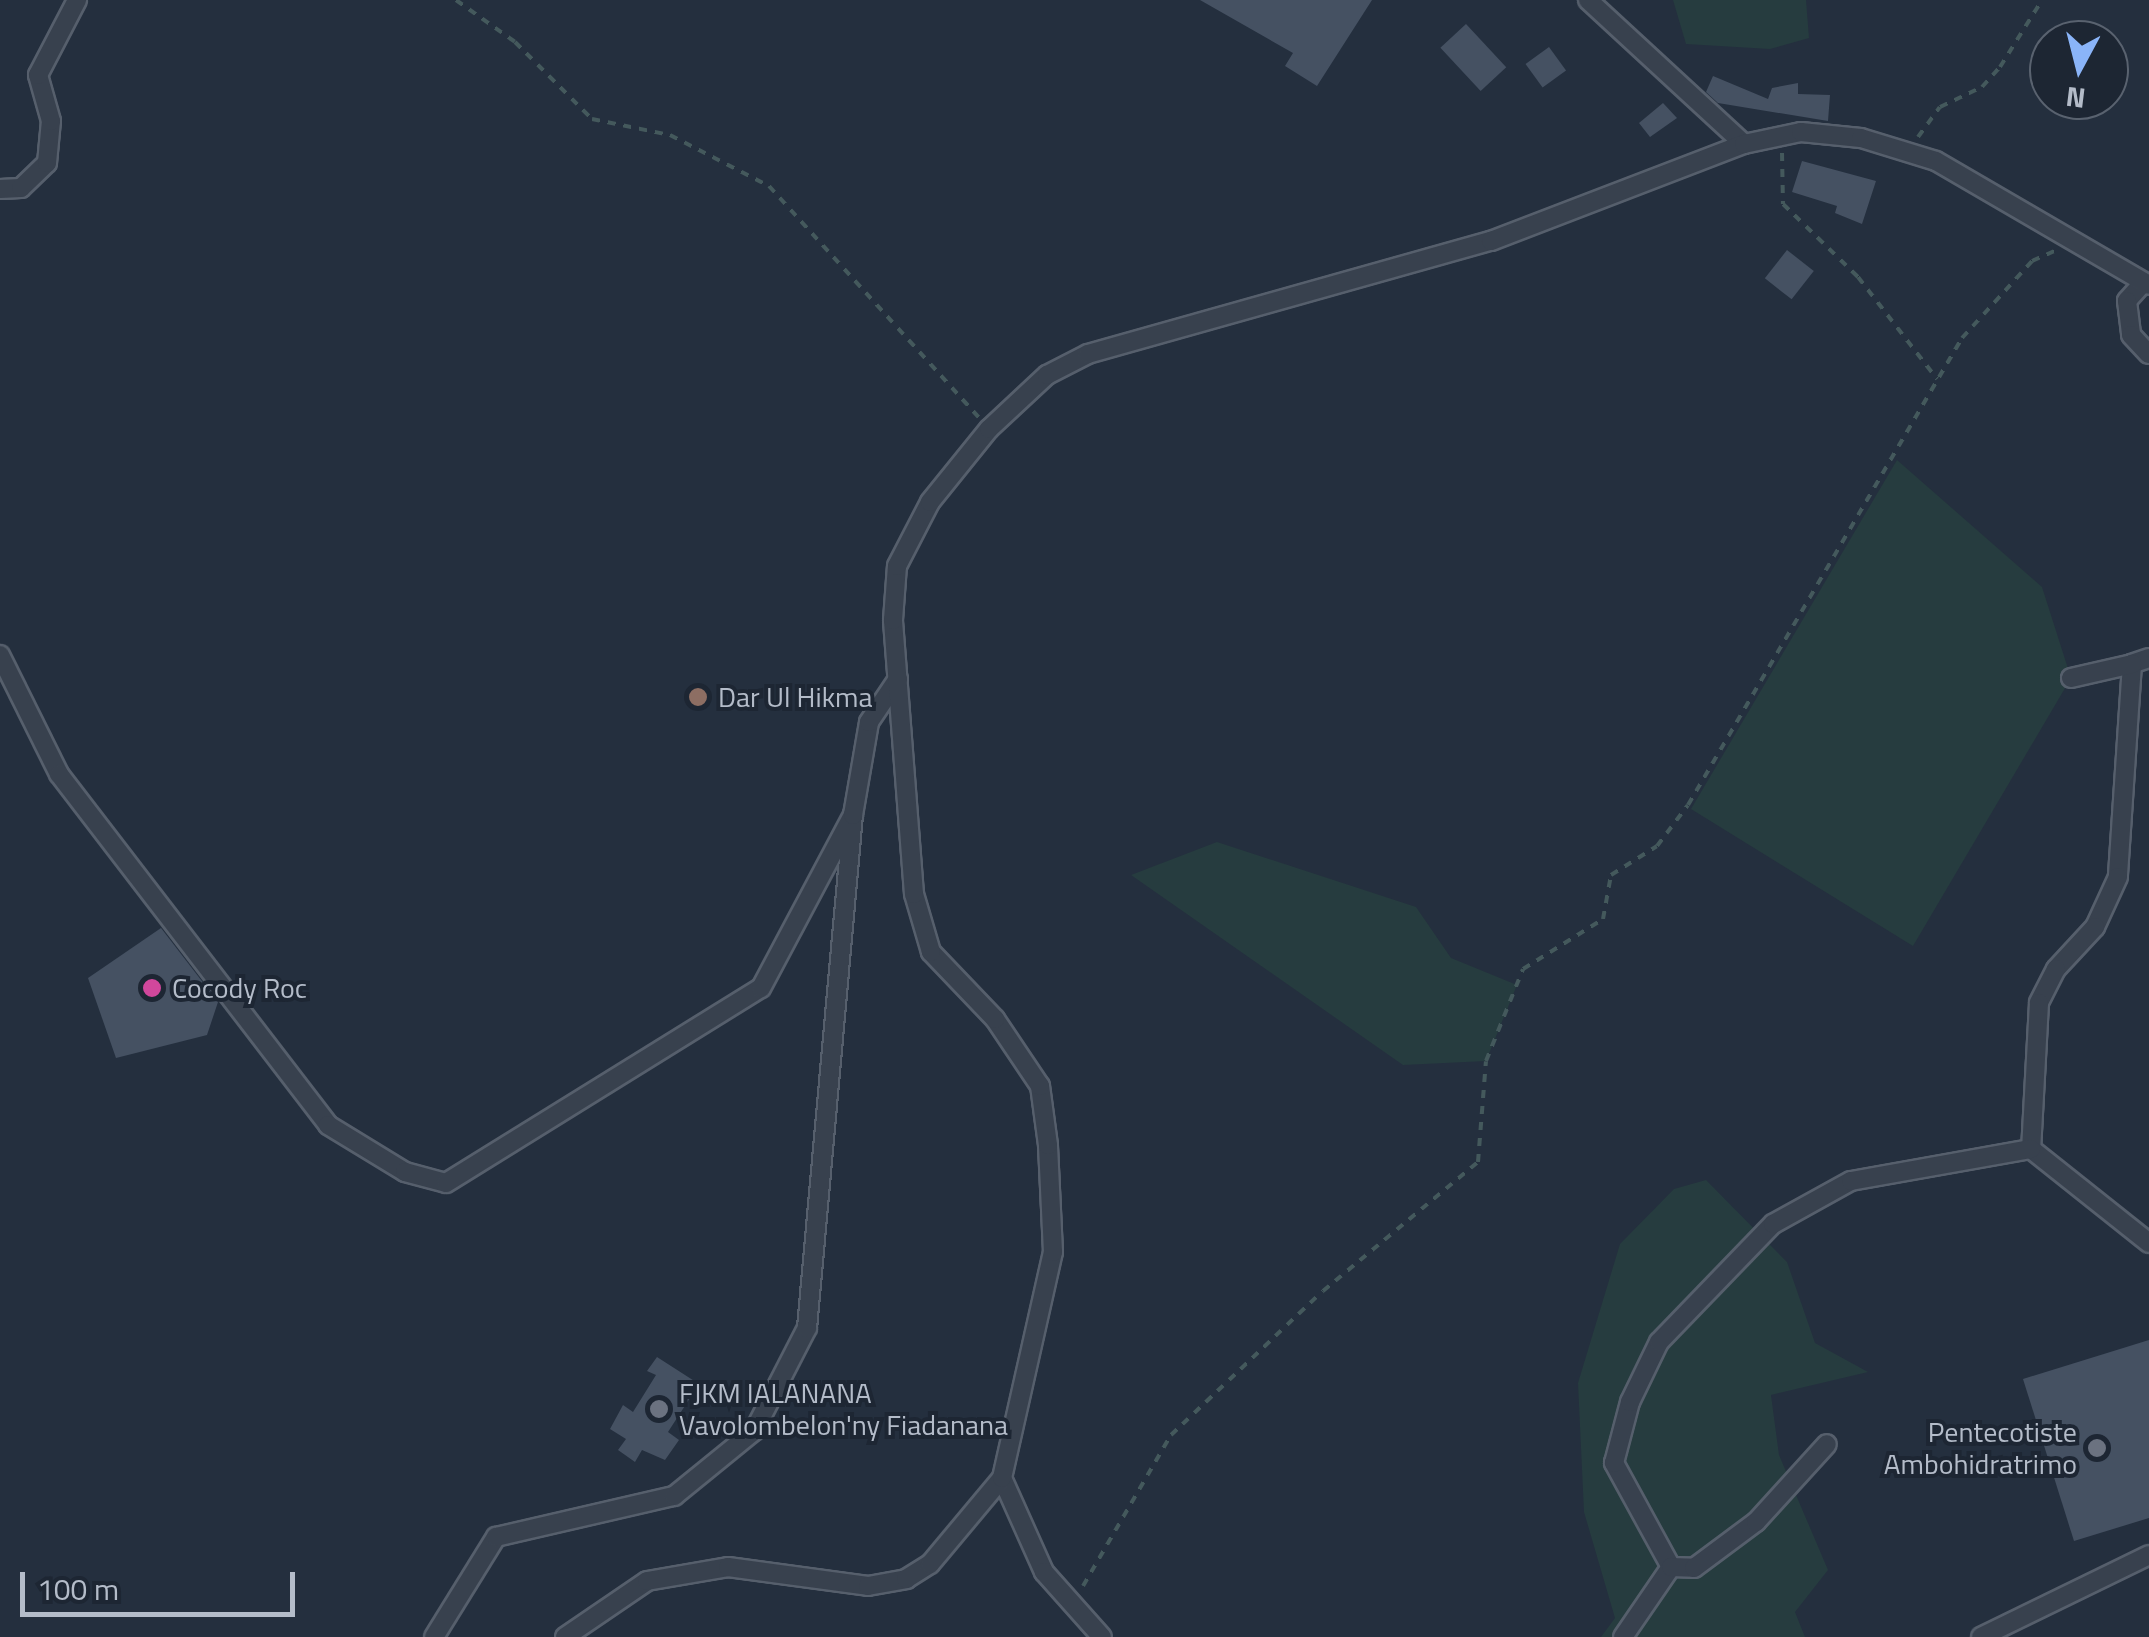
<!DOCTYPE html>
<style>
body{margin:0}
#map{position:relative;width:2149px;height:1637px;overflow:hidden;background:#242f3e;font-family:"Titillium Web",sans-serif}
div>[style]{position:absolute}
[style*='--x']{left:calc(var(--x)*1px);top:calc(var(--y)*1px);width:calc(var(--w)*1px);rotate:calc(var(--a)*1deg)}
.green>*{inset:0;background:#263c3f}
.building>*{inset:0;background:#455162;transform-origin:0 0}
.path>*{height:4px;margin-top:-2px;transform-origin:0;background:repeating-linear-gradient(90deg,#44595c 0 8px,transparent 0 16px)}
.roads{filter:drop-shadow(2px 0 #565f6c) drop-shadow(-2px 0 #565f6c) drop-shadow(0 2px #565f6c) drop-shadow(0 -2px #565f6c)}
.minor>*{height:18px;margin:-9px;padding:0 9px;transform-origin:9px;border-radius:9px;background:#38414e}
.dots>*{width:28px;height:28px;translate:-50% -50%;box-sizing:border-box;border:5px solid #1d2633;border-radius:50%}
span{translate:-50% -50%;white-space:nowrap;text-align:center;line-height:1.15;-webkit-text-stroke:8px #1d2633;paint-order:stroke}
.poi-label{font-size:28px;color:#b4bcc9}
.left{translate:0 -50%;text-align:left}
.right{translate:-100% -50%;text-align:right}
.north{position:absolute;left:2029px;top:20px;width:100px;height:100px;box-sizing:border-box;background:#1d2633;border:2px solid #59626f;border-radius:50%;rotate:187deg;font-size:28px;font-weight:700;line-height:40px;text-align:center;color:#b4bcc9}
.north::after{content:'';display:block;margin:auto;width:35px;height:45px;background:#8ab4f8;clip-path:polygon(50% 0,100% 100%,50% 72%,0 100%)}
.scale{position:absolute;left:20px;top:1572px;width:275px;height:45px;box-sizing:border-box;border:5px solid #b4bcc9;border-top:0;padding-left:12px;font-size:30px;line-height:35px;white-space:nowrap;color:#b4bcc9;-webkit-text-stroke:8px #1d2633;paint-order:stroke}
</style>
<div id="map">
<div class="green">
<i style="clip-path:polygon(1673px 0,1806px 0,1809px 38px,1770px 49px,1686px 44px)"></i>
<i style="clip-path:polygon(1897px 460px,2042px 587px,2071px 678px,1913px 946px,1691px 809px)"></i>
<i style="clip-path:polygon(1217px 842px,1416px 907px,1451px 958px,1517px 985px,1486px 1061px,1403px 1065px,1131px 875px)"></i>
<i style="clip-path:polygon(1706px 1180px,1787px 1262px,1815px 1343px,1868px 1372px,1771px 1395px,1779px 1455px,1828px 1570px,1795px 1612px,1805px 1637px,1601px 1637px,1615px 1618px,1584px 1512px,1578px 1383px,1620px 1244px,1674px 1189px)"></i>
</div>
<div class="building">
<i style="clip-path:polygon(1200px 0,1372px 0,1317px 86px,1285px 66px,1293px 53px)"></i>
<i style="left:1466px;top:24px;width:59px;height:35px;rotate:47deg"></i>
<i style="left:1549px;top:47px;width:29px;height:29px;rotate:54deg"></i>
<i style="clip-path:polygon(1713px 76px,1768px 99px,1772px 88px,1798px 83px,1798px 94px,1830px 95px,1828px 121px,1718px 103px,1706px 92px)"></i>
<i style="clip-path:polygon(1663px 103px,1677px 118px,1650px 137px,1639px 123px)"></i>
<i style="clip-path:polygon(1802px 161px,1876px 181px,1862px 224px,1835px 213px,1837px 206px,1792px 192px)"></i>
<i style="left:1787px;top:250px;width:34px;height:36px;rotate:38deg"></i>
<i style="clip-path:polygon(161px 928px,218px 1002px,207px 1035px,116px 1058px,88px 978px)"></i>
<i style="clip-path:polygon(2149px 1340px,2149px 1518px,2074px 1541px,2023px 1379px)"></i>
<i style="clip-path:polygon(657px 1357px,699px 1384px,668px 1432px,679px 1440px,665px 1460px,642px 1450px,635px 1462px,618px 1450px,626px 1439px,610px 1429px,623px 1405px,633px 1412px,656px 1375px,647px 1371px)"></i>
</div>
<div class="path">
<i style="--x:456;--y:0;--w:72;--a:35.4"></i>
<i style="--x:515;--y:42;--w:109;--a:45"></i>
<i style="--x:592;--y:119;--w:80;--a:11.6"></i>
<i style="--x:670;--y:135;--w:111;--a:27.3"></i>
<i style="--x:769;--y:186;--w:313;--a:47.8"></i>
<i style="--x:1918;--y:137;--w:37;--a:-54"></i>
<i style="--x:1940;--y:107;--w:47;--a:-25.5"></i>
<i style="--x:1982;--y:87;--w:27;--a:-48"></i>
<i style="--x:2000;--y:67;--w:79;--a:-57.9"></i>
<i style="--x:1782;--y:153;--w:51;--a:88.9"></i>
<i style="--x:1783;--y:204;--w:105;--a:44.2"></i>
<i style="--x:1858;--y:277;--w:129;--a:52.2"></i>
<i style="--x:1083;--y:1586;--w:175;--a:-59.8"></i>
<i style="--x:1171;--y:1435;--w:209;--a:-43.5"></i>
<i style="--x:1323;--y:1291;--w:202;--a:-39.8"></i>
<i style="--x:1478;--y:1162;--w:101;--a:-85.5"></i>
<i style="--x:1486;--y:1061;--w:99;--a:-68.1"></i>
<i style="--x:1523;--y:969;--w:94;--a:-32"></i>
<i style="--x:1603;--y:919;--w:45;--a:-79.7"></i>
<i style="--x:1611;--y:875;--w:54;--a:-32.2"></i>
<i style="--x:1657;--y:846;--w:51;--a:-52.9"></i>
<i style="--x:1688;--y:805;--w:541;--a:-59.6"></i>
<i style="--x:1962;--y:338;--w:104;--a:-47.7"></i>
<i style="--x:2032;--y:261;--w:27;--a:-24"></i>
</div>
<div class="roads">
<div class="minor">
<i style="--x:1588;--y:0;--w:212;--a:42.7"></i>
<i style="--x:0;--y:189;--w:21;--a:-3"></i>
<i style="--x:21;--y:188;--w:36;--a:-44"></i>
<i style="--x:47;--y:163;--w:42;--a:-84.6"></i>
<i style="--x:51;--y:121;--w:48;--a:-105.8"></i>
<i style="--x:38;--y:75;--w:85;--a:-62.5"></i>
<i style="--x:2143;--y:283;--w:24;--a:132"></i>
<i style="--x:2127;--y:301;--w:34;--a:83"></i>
<i style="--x:2131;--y:335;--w:26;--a:47"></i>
<i style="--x:0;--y:655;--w:133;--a:63.6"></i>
<i style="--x:59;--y:774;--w:442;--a:52.5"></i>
<i style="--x:328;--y:1125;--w:90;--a:31.4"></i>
<i style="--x:405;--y:1172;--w:42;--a:15"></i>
<i style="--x:446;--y:1183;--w:370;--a:-31.8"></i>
<i style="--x:761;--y:988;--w:196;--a:-62"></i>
<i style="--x:2149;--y:658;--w:18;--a:161"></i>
<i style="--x:2132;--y:664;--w:213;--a:93.8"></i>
<i style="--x:2118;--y:877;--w:55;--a:114.7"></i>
<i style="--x:2095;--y:927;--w:57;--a:132.9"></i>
<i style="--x:2056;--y:969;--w:38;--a:117"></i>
<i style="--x:2039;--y:1003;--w:146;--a:93.1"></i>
<i style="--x:2031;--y:1149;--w:151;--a:38.5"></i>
<i style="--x:2071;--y:678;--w:63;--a:-12.9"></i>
<i style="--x:1002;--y:1478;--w:103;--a:65.9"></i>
<i style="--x:1044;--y:1572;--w:87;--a:48.3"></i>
<i style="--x:1671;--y:1567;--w:119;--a:-118.7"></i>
<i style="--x:1614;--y:1463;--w:63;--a:-75.3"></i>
<i style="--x:1630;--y:1402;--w:67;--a:-64.2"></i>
<i style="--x:1659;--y:1342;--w:164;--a:-46"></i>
<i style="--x:1773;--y:1224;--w:89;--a:-28.9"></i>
<i style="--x:1851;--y:1181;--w:183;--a:-10.1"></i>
<i style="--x:434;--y:1637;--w:118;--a:-58.2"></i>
<i style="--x:496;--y:1537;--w:183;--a:-13"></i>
<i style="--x:674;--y:1496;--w:103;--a:-39.1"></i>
<i style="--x:754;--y:1431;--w:116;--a:-62.8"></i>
<i style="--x:807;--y:1328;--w:515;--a:-84.88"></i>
<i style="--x:853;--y:815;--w:94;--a:-80.2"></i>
<i style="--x:869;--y:722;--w:52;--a:-56"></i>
<i style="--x:565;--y:1637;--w:99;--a:-34.3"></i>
<i style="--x:647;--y:1581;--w:82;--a:-9.8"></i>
<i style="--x:728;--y:1567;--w:141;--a:7.7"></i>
<i style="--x:868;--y:1586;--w:39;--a:-10"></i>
<i style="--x:906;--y:1579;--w:28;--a:-32"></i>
<i style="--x:930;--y:1564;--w:112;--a:-50.1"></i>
<i style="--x:1002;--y:1478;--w:232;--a:-77.3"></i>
<i style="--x:1053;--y:1252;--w:107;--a:-92.7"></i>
<i style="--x:1048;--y:1145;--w:60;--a:-97.7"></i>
<i style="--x:1040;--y:1086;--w:81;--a:-123.9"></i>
<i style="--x:995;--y:1019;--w:93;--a:-133.7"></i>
<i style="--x:931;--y:952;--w:60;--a:-106.3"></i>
<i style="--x:914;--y:894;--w:275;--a:-94.4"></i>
<i style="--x:893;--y:620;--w:54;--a:-85.8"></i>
<i style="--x:897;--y:566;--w:72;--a:-62.7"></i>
<i style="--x:930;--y:502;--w:94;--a:-51.1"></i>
<i style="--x:989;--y:429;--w:79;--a:-43"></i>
<i style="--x:1047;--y:375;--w:46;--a:-27.1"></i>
<i style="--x:1088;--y:354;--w:419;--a:-15.7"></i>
<i style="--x:1491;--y:241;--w:271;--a:-21"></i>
<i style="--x:1744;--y:144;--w:58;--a:-11.9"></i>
<i style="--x:1801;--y:132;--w:60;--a:5.7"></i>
<i style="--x:1861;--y:138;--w:78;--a:17"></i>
<i style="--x:1936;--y:161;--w:246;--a:30.2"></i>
<i style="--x:1623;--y:1637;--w:85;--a:-55.6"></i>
<i style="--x:1671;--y:1567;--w:23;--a:2"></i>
<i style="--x:1694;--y:1568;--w:77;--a:-36.6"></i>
<i style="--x:1756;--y:1522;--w:105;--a:-47.7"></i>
<i style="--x:1981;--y:1637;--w:187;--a:-26"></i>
</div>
</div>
<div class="dots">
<i style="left:698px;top:697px;background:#8d6e63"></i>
<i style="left:152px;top:988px;background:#d1479c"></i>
<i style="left:659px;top:1409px;background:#6b7280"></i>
<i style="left:2097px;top:1448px;background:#6b7280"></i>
</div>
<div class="poi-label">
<span class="left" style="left:718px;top:697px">Dar Ul Hikma</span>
<span class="left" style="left:172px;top:988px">Cocody Roc</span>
<span class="left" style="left:679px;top:1409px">FJKM IALANANA<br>Vavolombelon'ny Fiadanana</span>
<span class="right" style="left:2077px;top:1448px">Pentecotiste<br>Ambohidratrimo</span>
</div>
<div class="north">N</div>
<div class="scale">100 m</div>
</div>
